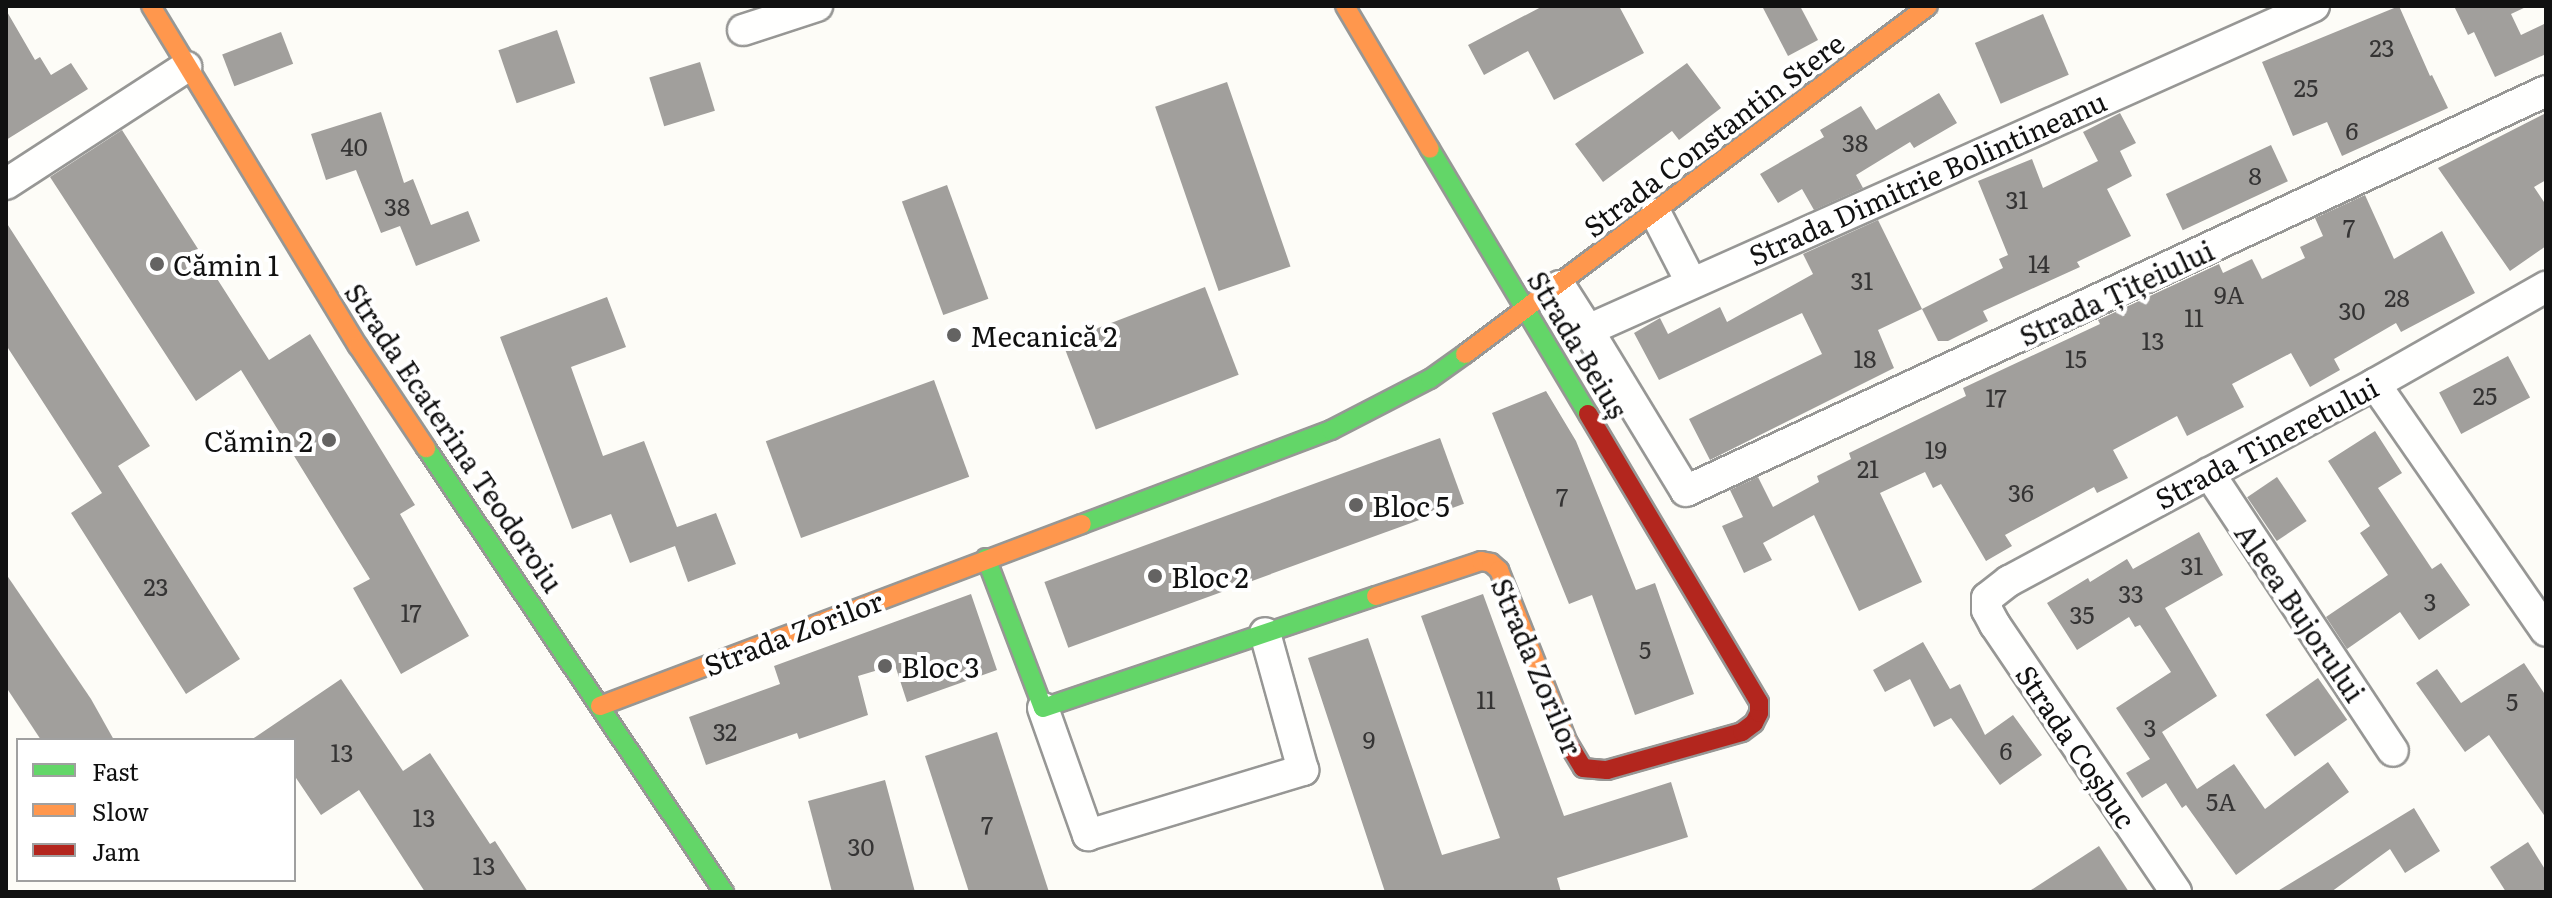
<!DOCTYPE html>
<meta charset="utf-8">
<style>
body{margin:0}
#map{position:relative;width:2552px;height:898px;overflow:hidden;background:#fdfcf7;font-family:Literata,serif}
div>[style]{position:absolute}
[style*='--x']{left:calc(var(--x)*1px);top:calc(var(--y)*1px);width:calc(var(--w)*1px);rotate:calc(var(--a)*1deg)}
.building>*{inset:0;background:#a19f9c;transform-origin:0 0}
.roads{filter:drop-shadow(2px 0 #979795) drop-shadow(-2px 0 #979795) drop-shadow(0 2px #979795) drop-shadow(0 -2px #979795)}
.street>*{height:30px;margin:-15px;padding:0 15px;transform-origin:15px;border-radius:15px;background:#fffffe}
.fast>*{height:18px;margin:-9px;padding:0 9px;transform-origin:9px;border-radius:9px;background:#63d668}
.slow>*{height:18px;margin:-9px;padding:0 9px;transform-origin:9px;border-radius:9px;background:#ff974d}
.jam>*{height:18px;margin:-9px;padding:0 9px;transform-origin:9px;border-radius:9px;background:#b3261e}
.dots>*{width:22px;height:22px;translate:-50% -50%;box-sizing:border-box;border:4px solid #fff;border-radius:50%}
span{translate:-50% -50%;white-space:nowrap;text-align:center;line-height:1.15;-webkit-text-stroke:8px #fff;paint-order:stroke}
.number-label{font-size:24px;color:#353434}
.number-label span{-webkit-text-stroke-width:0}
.street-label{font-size:28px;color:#111}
.poi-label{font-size:28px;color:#111}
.left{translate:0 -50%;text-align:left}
.right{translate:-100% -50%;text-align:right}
.frame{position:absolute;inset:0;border:8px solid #111;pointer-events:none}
.legend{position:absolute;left:16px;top:738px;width:280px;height:144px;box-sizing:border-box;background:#fff;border:2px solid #a0a0a0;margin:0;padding:10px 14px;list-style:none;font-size:24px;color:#111}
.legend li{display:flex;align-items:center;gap:16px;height:40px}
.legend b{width:40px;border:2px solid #a0a0a0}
</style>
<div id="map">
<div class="building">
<i style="clip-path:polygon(1543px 6px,1619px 6px,1644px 53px,1554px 100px,1528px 51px,1484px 75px,1468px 45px)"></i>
<i style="clip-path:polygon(1762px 6px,1800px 6px,1818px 40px,1788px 56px)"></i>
<i style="clip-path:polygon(2399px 6px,2430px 76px,2432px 75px,2448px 108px,2342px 156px,2327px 122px,2293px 136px,2262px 62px)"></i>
<i style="clip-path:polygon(2454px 6px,2528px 6px,2511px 14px,2521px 35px,2546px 23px,2546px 54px,2495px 77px,2474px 32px,2468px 35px)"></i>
<i style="clip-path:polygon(6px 10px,35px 60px,40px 57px,51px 75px,71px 63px,88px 89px,6px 140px)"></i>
<i style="left:2043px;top:14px;width:66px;height:74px;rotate:67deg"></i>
<i style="left:557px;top:30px;width:56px;height:62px;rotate:71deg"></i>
<i style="left:281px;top:32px;width:34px;height:63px;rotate:69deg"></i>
<i style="left:700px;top:62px;width:51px;height:53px;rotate:73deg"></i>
<i style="clip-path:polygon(1687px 63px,1721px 108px,1679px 140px,1672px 131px,1603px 182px,1575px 144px)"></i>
<i style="left:1227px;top:82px;width:195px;height:76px;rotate:71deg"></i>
<i style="clip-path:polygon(1939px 93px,1957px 123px,1914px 148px,1910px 142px,1856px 175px,1863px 188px,1814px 210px,1802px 189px,1778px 203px,1760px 174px,1824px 137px,1820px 130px,1861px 106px,1876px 130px)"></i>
<i style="clip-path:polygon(381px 112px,404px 183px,413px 179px,431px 225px,468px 211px,480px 241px,416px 266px,400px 226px,381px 233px,356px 170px,326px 180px,311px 134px)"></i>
<i style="clip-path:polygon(2120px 113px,2136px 143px,2120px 151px,2132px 176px,2107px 189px,2131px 236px,2077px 262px,2080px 267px,1983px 311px,1988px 321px,1948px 341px,1938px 341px,1922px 309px,2003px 268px,1999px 259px,2008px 255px,1978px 181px,2032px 159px,2043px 188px,2098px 161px,2083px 132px)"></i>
<i style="clip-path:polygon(2546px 113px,2546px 180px,2534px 187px,2546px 205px,2546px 246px,2510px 271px,2438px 168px)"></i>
<i style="clip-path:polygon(122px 130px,269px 360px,310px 334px,415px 505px,400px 514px,469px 636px,401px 674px,353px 588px,370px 579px,241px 370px,196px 401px,50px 177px)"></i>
<i style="left:2271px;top:145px;width:40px;height:116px;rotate:65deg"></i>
<i style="left:947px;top:185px;width:121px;height:48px;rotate:70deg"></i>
<i style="clip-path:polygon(2365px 195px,2394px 259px,2442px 231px,2475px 293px,2401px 332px,2396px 323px,2334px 359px,2340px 370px,2310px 387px,2291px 353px,2232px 384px,2244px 407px,2187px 436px,2177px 416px,2113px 450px,2128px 478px,2097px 493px,2094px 487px,2005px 535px,2012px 546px,1986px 561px,1941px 484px,1933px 488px,1925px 472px,1880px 493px,1922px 582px,1859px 611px,1814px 515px,1763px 543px,1772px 560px,1744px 573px,1722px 526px,1743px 517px,1730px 490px,1758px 477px,1773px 507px,1819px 482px,1817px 476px,1851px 459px,1849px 453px,1966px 396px,1963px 388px,2100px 324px,2098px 320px,2219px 264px,2223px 273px,2252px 259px,2262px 279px,2305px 258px,2300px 247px,2323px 236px,2315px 218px)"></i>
<i style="clip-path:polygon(1878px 220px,1922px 309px,1878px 330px,1894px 368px,1710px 460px,1689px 419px,1822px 354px,1802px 313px,1659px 380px,1634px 333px,1660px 318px,1668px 334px,1720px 307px,1727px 322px,1813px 274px,1803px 254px)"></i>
<i style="clip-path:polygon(6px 222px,150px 446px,118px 466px,240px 659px,186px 694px,71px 513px,102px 493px,6px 345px)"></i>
<i style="left:1205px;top:287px;width:94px;height:153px;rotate:69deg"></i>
<i style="clip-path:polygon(607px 297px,626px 347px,571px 367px,603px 456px,644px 441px,677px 527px,716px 513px,736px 564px,688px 582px,675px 546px,630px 563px,611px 514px,572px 529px,500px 337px)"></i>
<i style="left:2508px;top:356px;width:47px;height:78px;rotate:62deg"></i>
<i style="left:934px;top:380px;width:103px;height:179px;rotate:70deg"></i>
<i style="clip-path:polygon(1546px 391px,1576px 441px,1636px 590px,1655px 583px,1694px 694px,1635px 715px,1592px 595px,1569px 604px,1492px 413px)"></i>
<i style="clip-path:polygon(2375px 431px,2402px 473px,2378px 488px,2432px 569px,2441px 563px,2470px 605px,2419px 640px,2400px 612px,2347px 649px,2326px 617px,2388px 575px,2360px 533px,2370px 526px,2328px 461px)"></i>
<i style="left:1440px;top:438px;width:70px;height:421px;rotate:70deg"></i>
<i style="left:2277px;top:477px;width:53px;height:36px;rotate:56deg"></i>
<i style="clip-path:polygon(2199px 532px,2223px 575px,2165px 608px,2217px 696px,2162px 732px,2197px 789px,2234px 764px,2265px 809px,2328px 762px,2349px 792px,2236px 875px,2186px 805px,2182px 808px,2166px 783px,2142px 798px,2126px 773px,2150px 759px,2116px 708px,2171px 672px,2140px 625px,2135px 627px,2129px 617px,2077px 650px,2047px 603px,2088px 578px,2090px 582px,2127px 559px,2133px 569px)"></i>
<i style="clip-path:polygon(6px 574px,91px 699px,114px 740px,41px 740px,6px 687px)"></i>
<i style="clip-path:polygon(971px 594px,997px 670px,907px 702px,895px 665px,858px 676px,868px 715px,799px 739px,797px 733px,706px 765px,689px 717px,780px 684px,774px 666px)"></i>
<i style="clip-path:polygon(1483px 594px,1564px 816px,1671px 782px,1688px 837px,1557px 878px,1561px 892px,1385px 892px,1308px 658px,1368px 638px,1442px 855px,1500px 838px,1421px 616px)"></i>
<i style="clip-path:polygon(1923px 642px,1950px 689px,1960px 684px,1985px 735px,2013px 715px,2042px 755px,2000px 785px,1951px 718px,1934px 727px,1910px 679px,1885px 692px,1873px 670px)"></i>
<i style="clip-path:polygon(2524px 663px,2546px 696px,2546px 818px,2489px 735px,2465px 752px,2416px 683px,2437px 669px,2461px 703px)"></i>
<i style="left:2318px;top:678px;width:51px;height:64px;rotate:55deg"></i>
<i style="clip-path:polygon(341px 679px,403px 771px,430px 753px,490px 844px,495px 841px,528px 892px,425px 892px,359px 790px,321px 815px,294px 775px,294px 740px,251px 740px)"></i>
<i style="clip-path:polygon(997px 732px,1049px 892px,969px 892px,925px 756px)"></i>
<i style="clip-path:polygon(885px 780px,915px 892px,832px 892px,808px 801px)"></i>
<i style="clip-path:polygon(2414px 808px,2440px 851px,2405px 873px,2390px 849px,2331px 892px,2276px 892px)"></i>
<i style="clip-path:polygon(2528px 842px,2546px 871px,2546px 892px,2506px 892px,2490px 867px)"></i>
<i style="clip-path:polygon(2099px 846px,2129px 892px,2028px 892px)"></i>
</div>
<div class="roads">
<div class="street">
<i style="--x:743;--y:30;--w:78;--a:-18"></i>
<i style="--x:6;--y:184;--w:215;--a:-33"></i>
<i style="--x:1656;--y:214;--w:76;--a:62.8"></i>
<i style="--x:1560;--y:286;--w:52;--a:57.5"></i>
<i style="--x:1588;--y:330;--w:795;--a:-24.05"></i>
<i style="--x:1588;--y:330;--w:188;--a:58.7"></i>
<i style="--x:1686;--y:491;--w:948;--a:-24.94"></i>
<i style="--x:2375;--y:384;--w:300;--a:55.3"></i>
<i style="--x:2209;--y:473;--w:333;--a:56.5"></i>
<i style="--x:1043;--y:708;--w:135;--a:70.5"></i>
<i style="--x:1088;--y:835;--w:225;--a:-16.8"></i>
<i style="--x:1303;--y:770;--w:142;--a:-105.5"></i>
<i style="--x:2176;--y:892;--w:323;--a:-124.1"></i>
<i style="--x:1995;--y:625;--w:17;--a:-118"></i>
<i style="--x:1987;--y:610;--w:12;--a:-90"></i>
<i style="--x:1987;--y:598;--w:28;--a:-38"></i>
<i style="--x:2009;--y:581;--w:416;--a:-28.3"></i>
<i style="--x:2375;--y:384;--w:197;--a:-29.6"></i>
</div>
<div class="fast">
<i style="--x:1430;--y:149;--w:309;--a:59.2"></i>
<i style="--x:426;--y:448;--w:535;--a:56.13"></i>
<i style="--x:1082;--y:524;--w:266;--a:-20.7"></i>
<i style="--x:1331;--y:430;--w:111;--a:-27.3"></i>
<i style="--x:1430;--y:379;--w:43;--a:-35.5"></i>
<i style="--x:986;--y:558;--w:160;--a:69.2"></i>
<i style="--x:1043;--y:708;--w:351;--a:-18.6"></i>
</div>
<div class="slow">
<i style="--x:151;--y:6;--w:398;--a:58.7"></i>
<i style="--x:358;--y:346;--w:123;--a:56.3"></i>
<i style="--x:1345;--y:6;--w:166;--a:59.3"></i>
<i style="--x:1465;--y:354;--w:579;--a:-36.93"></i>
<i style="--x:1376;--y:596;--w:111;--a:-18.4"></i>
<i style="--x:1481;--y:561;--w:10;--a:11"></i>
<i style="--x:1491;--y:563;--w:11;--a:41"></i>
<i style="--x:1499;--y:570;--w:186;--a:68.3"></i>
<i style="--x:600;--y:706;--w:515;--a:-20.69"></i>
</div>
<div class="jam">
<i style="--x:1568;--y:743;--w:29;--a:59"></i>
<i style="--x:1583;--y:768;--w:24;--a:5"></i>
<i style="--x:1607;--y:770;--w:140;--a:-15.7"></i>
<i style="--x:1742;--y:732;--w:15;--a:-37"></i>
<i style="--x:1754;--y:723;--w:11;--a:-63"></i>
<i style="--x:1759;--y:713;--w:11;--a:-90"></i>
<i style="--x:1759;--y:702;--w:335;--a:-120.7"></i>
</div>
</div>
<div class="dots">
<i style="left:157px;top:264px;background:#646362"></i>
<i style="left:954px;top:335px;background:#646362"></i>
<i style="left:329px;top:440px;background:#646362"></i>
<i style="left:1356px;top:505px;background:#646362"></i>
<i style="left:1155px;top:576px;background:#646362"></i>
<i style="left:885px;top:666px;background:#646362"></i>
</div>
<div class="number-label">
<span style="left:2382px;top:47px">23</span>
<span style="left:2306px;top:87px">25</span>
<span style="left:2352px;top:130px">6</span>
<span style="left:1855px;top:142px">38</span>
<span style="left:354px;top:146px">40</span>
<span style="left:2255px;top:175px">8</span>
<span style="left:2017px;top:199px">31</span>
<span style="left:397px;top:206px">38</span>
<span style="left:2349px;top:227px">7</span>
<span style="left:2039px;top:263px">14</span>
<span style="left:1862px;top:280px">31</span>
<span style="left:2229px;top:294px">9A</span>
<span style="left:2397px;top:297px">28</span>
<span style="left:2352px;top:310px">30</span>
<span style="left:2194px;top:317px">11</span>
<span style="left:2153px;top:340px">13</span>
<span style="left:1865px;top:358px">18</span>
<span style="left:2076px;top:358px">15</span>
<span style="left:2485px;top:395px">25</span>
<span style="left:1996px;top:397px">17</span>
<span style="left:1936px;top:449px">19</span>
<span style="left:1868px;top:468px">21</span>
<span style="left:2021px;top:492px">36</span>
<span style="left:1562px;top:496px">7</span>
<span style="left:2192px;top:565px">31</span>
<span style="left:156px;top:586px">23</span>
<span style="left:2131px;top:593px">33</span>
<span style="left:2430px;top:601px">3</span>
<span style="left:411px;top:612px">17</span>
<span style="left:2082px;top:614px">35</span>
<span style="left:1645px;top:649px">5</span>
<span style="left:1486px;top:699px">11</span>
<span style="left:2512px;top:701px">5</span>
<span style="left:2150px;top:727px">3</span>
<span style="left:725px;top:731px">32</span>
<span style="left:1369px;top:739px">9</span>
<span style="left:2006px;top:750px">6</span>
<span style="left:342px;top:752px">13</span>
<span style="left:2221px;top:801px">5A</span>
<span style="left:424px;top:817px">13</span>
<span style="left:987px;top:824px">7</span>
<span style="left:861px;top:846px">30</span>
<span style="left:484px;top:865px">13</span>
</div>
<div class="street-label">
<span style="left:1713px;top:134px;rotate:-37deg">Strada Constantin Stere</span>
<span style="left:1927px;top:177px;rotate:-24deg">Strada Dimitrie Bolintineanu</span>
<span style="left:2116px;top:292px;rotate:-25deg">Strada Țițeiului</span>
<span style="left:1579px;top:344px;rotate:59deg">Strada Beiuș</span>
<span style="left:455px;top:437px;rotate:56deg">Strada Ecaterina Teodoroiu</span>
<span style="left:2266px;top:442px;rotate:-28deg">Strada Tineretului</span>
<span style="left:2301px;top:612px;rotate:56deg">Aleea Bujorului</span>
<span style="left:793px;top:632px;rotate:-21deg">Strada Zorilor</span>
<span style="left:1538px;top:666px;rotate:67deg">Strada Zorilor</span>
<span style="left:2077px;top:746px;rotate:56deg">Strada Coșbuc</span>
</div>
<div class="poi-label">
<span class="left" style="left:173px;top:264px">Cămin 1</span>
<span class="left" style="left:970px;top:335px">Mecanică 2</span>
<span class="right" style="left:313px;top:440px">Cămin 2</span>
<span class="left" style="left:1372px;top:505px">Bloc 5</span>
<span class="left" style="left:1171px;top:576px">Bloc 2</span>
<span class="left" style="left:901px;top:666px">Bloc 3</span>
</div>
<div class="frame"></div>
<ul class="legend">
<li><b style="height:10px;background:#63d668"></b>Fast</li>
<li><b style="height:10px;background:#ff974d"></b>Slow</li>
<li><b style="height:10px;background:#b3261e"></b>Jam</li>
</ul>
</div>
